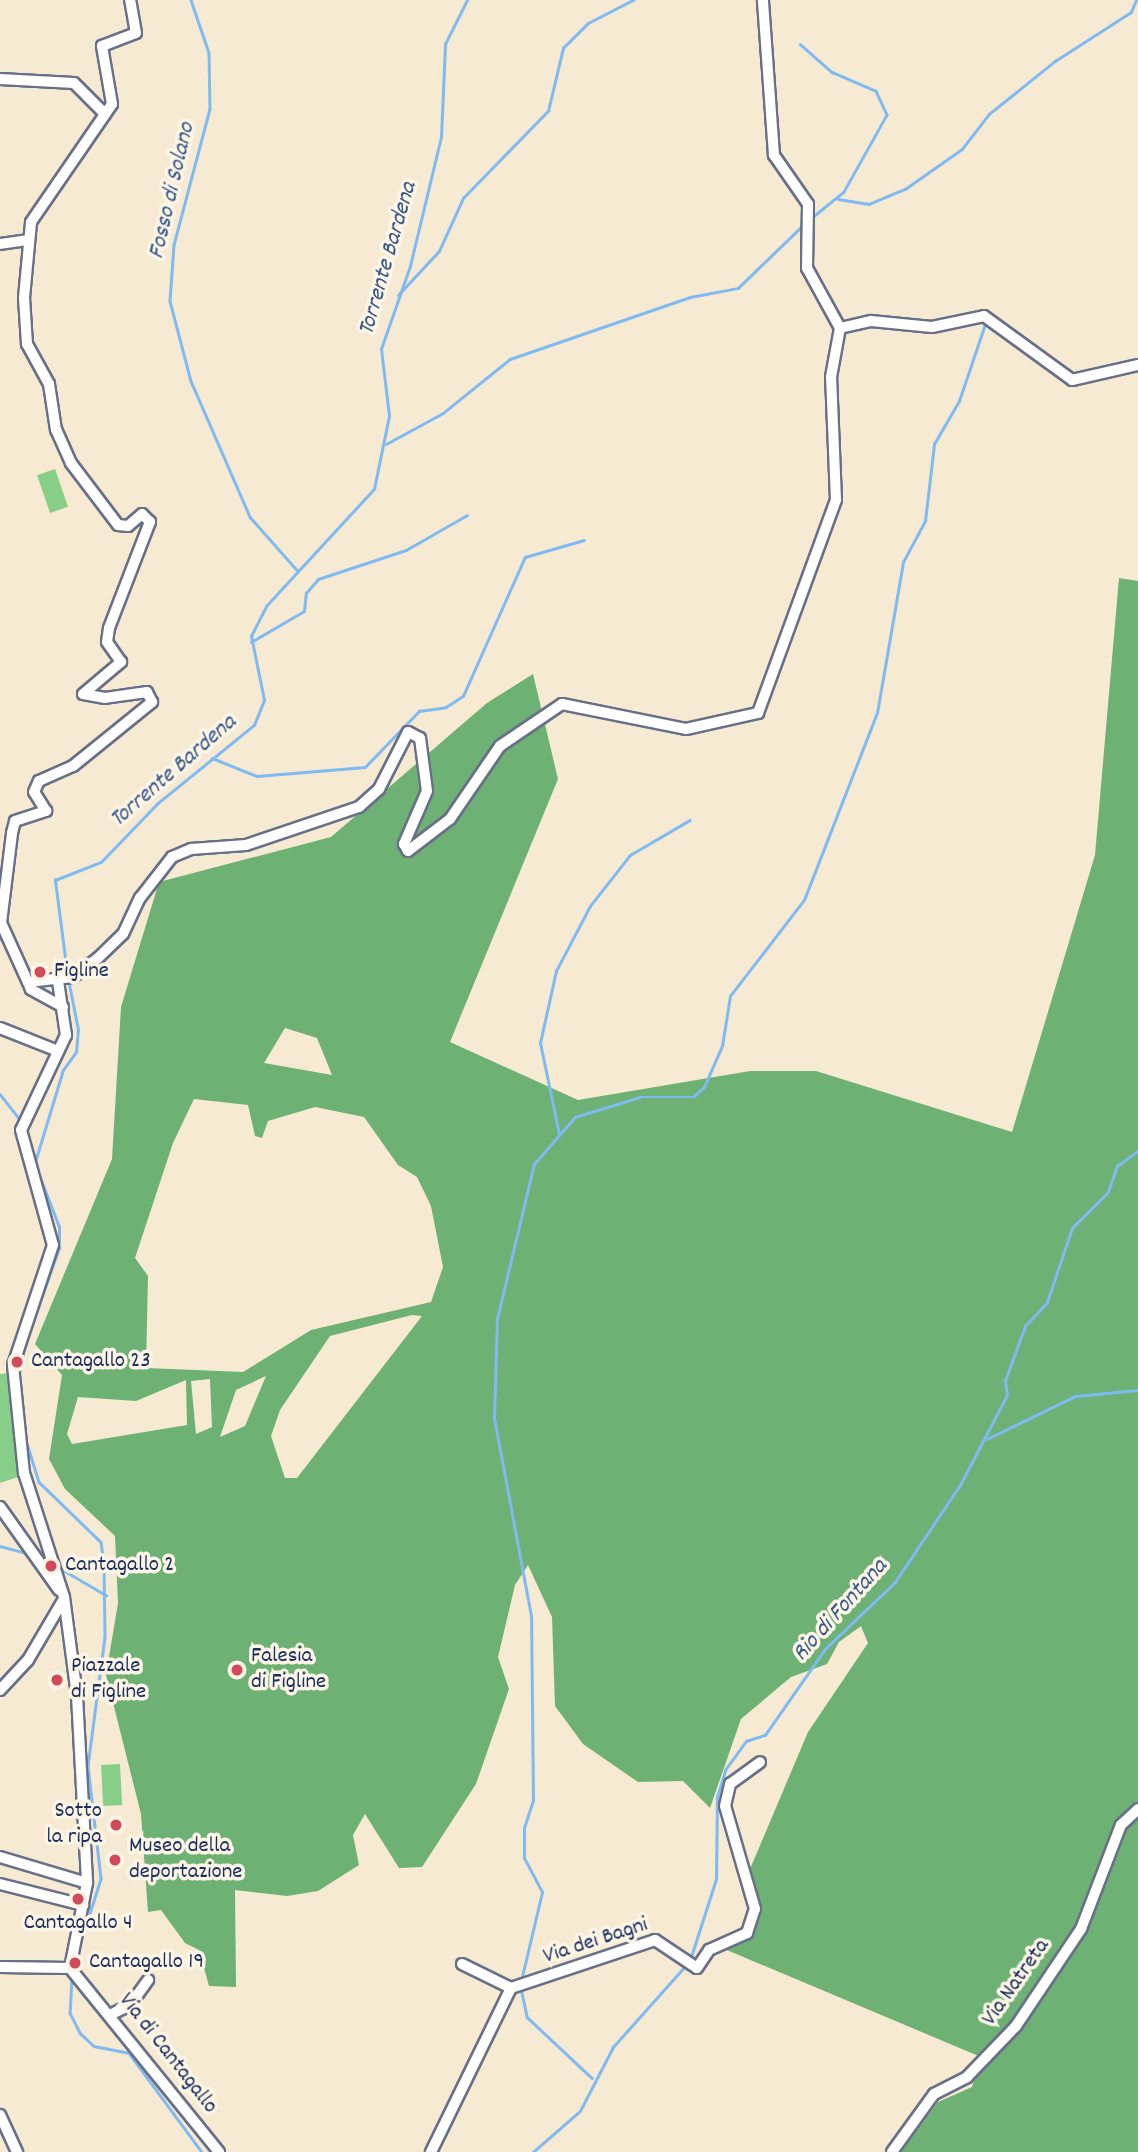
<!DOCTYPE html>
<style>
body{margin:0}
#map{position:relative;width:1138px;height:2152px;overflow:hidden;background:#f7ead3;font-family:Dekko,sans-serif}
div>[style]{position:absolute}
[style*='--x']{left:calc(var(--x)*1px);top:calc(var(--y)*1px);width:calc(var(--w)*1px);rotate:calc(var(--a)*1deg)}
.green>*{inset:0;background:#87ce88;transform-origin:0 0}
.forest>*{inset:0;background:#6db174}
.stream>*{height:2.5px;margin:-1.25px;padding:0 1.25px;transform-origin:1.25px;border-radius:1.25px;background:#7fbbf2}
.roads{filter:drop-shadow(2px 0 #687087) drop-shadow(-2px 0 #687087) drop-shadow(0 2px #687087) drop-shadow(0 -2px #687087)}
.minor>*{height:10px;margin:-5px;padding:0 5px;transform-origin:5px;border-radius:5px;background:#fff}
.dots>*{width:19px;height:19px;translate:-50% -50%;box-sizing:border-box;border:4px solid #fcf5e5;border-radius:50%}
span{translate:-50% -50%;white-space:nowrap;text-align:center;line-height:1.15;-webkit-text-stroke:7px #fcf5e5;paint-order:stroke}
.poi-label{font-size:23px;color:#1b2f5e}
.left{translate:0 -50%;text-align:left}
.right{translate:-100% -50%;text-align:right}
.street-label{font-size:23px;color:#1b2f5e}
.water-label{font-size:24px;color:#39598a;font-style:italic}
</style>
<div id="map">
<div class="green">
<i style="left:55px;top:469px;width:40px;height:19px;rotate:71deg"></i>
<i style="clip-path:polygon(11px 1373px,21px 1476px,0 1483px,0 1374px)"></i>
<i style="left:120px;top:1764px;width:41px;height:19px;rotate:87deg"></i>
</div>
<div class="forest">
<i style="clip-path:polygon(evenodd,1119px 578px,1138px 581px,1138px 2152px,901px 2152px,938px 2102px,972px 2087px,981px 2057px,722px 1948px,750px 1938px,760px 1911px,750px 1869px,808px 1732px,868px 1643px,861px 1626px,839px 1642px,827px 1664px,791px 1677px,741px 1719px,710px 1808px,683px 1781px,638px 1782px,583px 1744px,555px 1706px,552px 1617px,528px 1565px,515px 1585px,498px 1657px,509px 1689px,476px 1784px,422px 1867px,399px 1868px,365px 1814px,353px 1835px,359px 1865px,318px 1891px,287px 1896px,235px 1890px,236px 1987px,209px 1986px,199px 1950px,185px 1943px,161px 1910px,148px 1912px,141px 1814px,106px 1675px,118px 1603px,115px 1536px,65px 1489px,49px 1459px,62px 1375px,35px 1344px,112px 1159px,121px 1007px,159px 882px,331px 837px,487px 703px,533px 674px,558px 779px,450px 1042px,578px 1100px,750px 1071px,816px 1071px,1012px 1132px,1095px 855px,1119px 578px,285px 1028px,317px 1038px,332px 1075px,264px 1063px,285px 1028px,1119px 578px,194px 1099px,248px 1105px,255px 1136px,262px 1138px,268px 1121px,315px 1107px,364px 1117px,398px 1165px,417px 1177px,431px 1206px,443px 1267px,431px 1302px,311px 1330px,243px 1372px,146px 1368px,148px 1276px,135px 1258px,173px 1143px,194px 1099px,1119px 578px,412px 1315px,422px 1316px,297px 1478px,285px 1478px,271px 1436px,280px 1410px,330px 1336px,412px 1315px,1119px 578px,266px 1376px,245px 1426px,220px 1437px,236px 1390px,266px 1376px,1119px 578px,210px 1379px,212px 1427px,196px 1434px,191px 1381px,210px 1379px,1119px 578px,186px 1380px,187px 1425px,72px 1444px,67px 1434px,78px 1397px,136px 1401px,186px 1380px)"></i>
</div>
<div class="stream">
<i style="--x:191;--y:0;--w:56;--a:71.2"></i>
<i style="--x:209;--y:53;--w:56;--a:89"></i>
<i style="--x:210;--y:109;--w:141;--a:104.8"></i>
<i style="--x:174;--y:245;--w:56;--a:94.1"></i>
<i style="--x:170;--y:301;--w:83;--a:75.3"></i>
<i style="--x:191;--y:381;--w:148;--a:66.5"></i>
<i style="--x:250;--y:517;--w:71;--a:48.4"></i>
<i style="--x:800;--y:44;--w:43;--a:41.2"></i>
<i style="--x:832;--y:72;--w:48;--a:23.4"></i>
<i style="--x:876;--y:91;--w:26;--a:65"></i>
<i style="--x:887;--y:115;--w:88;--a:119.2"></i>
<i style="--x:844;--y:192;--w:41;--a:140.9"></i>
<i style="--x:838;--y:199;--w:31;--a:9"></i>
<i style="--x:869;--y:204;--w:39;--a:-23"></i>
<i style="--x:905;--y:189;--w:70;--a:-35.1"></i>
<i style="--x:962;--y:149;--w:44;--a:-52.4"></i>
<i style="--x:989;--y:114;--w:85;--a:-38.8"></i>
<i style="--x:1055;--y:61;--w:90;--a:-32.8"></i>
<i style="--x:1131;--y:12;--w:13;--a:-67"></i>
<i style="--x:398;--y:295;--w:60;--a:-47"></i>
<i style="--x:439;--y:251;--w:58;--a:-65.6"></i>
<i style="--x:463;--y:198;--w:122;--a:-45.7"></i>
<i style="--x:548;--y:111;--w:65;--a:-76.6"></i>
<i style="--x:563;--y:48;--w:35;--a:-45"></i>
<i style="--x:588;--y:23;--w:51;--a:-27.1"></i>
<i style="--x:386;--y:444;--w:65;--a:-28.5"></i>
<i style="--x:443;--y:413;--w:86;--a:-38.9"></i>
<i style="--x:510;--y:359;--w:190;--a:-19"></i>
<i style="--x:690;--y:297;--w:49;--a:-10.6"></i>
<i style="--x:738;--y:288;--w:92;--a:-44.1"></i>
<i style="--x:251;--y:642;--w:61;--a:-30.3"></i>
<i style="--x:304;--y:611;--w:18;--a:-84"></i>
<i style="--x:306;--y:593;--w:18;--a:-49"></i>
<i style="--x:318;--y:579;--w:93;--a:-18.2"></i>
<i style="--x:406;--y:550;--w:70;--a:-29.8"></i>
<i style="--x:212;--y:758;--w:48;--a:21.8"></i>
<i style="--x:257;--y:776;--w:108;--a:-4.8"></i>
<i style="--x:365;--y:767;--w:78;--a:-46"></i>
<i style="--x:419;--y:711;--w:27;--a:-8"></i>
<i style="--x:446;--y:707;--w:20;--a:-33"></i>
<i style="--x:463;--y:696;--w:152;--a:-66"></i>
<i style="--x:525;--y:557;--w:61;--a:-16.1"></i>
<i style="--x:67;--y:973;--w:94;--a:-97.4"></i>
<i style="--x:55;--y:880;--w:49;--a:-21.4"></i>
<i style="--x:101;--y:862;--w:82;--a:-46"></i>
<i style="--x:158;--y:803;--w:124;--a:-39.1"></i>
<i style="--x:254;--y:725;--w:27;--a:-68"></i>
<i style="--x:264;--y:700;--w:65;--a:-101.5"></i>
<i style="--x:251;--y:636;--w:34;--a:-63"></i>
<i style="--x:266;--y:606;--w:159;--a:-47.3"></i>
<i style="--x:374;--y:489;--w:75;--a:-78.4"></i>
<i style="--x:389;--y:416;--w:67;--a:-96.8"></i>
<i style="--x:381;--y:349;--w:88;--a:-70.7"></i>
<i style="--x:410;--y:266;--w:133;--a:-76.5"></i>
<i style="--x:441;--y:137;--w:93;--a:-87.5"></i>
<i style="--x:445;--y:44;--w:49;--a:-63.4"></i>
<i style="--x:0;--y:1094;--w:36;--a:52"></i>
<i style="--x:26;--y:1131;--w:24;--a:71"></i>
<i style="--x:559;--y:1134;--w:93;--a:-101.8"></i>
<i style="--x:540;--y:1043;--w:74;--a:-77.5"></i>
<i style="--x:556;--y:971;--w:73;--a:-62.4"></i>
<i style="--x:590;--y:906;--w:65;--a:-51.9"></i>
<i style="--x:630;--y:855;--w:69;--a:-30.3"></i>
<i style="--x:35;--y:1162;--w:96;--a:-73.1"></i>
<i style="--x:63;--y:1070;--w:22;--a:-54"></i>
<i style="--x:76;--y:1052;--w:22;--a:-85"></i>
<i style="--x:78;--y:1030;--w:52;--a:-101.1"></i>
<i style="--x:31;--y:1327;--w:84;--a:-70.5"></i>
<i style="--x:59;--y:1248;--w:21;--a:-90"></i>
<i style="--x:59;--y:1227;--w:53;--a:-111.2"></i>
<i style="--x:19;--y:1374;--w:32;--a:-79"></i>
<i style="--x:987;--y:1439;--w:98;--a:-26"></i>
<i style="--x:1075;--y:1396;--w:63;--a:-5.4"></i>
<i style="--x:26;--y:1440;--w:44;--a:72.8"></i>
<i style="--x:39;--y:1482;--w:86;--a:44.1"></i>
<i style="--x:101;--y:1542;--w:22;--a:82"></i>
<i style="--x:104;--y:1564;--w:73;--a:89.2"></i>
<i style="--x:105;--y:1637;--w:130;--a:97.5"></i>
<i style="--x:88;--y:1766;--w:114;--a:83.4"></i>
<i style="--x:101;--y:1879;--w:72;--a:107.7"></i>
<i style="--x:0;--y:1546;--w:28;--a:15"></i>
<i style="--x:58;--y:1567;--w:56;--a:30.3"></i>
<i style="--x:690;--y:1960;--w:85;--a:-72.2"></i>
<i style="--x:716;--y:1879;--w:82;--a:-89.3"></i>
<i style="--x:717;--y:1797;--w:28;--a:-73"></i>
<i style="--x:725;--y:1770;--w:36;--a:-54"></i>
<i style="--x:746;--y:1741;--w:20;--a:-18"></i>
<i style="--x:765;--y:1735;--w:105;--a:-55.1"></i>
<i style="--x:825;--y:1649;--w:97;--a:-43.7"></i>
<i style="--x:895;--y:1582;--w:117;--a:-56.2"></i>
<i style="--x:960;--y:1485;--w:102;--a:-62.4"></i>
<i style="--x:1007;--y:1395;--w:14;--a:-98"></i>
<i style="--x:1005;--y:1381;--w:59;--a:-70"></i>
<i style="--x:1025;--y:1326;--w:33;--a:-47"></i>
<i style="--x:1047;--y:1302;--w:78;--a:-71.3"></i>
<i style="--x:1072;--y:1228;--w:51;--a:-45"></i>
<i style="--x:1108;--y:1192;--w:28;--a:-71"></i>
<i style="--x:1117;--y:1166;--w:26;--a:-36"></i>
<i style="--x:72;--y:1978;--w:35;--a:93"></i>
<i style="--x:70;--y:2013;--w:22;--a:63"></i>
<i style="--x:80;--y:2033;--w:19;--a:43"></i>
<i style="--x:94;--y:2046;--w:36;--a:11"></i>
<i style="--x:129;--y:2053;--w:123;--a:53.6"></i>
<i style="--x:521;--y:1981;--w:91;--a:-76.7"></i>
<i style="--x:542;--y:1892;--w:38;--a:-118"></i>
<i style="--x:524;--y:1858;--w:30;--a:-90"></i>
<i style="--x:524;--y:1828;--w:28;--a:-72"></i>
<i style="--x:533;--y:1801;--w:185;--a:-90.6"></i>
<i style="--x:531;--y:1616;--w:200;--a:-100.6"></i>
<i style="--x:494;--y:1419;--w:100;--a:-88.3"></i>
<i style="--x:497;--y:1319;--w:159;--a:-76.6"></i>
<i style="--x:534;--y:1164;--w:62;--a:-48.9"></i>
<i style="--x:575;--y:1117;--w:68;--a:-17.1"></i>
<i style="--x:640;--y:1097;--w:53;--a:0"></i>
<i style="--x:693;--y:1097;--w:15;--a:-42"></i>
<i style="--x:704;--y:1087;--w:45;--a:-66.3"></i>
<i style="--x:722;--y:1046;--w:51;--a:-80.9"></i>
<i style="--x:730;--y:996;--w:121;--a:-52.4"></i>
<i style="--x:804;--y:900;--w:201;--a:-68.7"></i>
<i style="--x:877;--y:713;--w:153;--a:-80.2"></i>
<i style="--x:903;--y:562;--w:47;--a:-61.8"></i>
<i style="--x:925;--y:521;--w:78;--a:-83.3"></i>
<i style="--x:934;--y:444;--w:50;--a:-59.8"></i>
<i style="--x:959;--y:401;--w:78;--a:-71.3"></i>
<i style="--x:521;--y:1988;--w:30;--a:78"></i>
<i style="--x:527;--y:2017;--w:89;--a:43.2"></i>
<i style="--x:533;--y:2152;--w:62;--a:-41.1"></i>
<i style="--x:580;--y:2111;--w:72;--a:-62.7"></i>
<i style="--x:613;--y:2047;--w:110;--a:-48.3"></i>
</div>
<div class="roads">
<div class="minor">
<i style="--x:0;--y:79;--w:74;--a:3.1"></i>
<i style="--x:74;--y:83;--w:44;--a:45"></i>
<i style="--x:0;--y:244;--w:28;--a:-8"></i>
<i style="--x:840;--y:328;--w:32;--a:-13"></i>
<i style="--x:871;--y:321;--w:61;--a:5.6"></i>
<i style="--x:932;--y:327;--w:53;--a:-11.9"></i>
<i style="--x:984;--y:316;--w:109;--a:36"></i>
<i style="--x:1072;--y:380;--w:68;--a:-12.8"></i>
<i style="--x:58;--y:981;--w:55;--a:81.6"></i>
<i style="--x:66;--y:1035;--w:105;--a:115.3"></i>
<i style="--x:21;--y:1130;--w:119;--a:74.5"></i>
<i style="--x:53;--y:1245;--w:126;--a:108.4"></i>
<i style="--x:13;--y:1365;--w:109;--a:84.2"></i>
<i style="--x:24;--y:1473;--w:130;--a:72.1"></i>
<i style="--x:64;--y:1597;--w:100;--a:82.5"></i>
<i style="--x:77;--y:1696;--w:187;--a:86.9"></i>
<i style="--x:87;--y:1883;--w:87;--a:101.3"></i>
<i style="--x:70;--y:1968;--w:237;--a:51"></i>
<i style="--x:28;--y:982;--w:45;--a:-6.3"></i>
<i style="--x:73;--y:977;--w:31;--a:-37"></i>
<i style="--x:98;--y:958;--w:35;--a:-44"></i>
<i style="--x:123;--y:934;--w:40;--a:-65"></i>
<i style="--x:140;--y:898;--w:52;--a:-52"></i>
<i style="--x:172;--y:857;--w:21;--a:-23"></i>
<i style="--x:191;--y:849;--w:55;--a:-4.2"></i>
<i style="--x:246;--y:845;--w:119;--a:-18.6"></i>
<i style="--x:359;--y:807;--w:27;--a:-42"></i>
<i style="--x:379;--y:789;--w:64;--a:-63"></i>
<i style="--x:408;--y:732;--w:13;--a:27"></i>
<i style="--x:420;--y:738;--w:53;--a:82.5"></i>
<i style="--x:427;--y:791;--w:58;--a:113.5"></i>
<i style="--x:404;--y:844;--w:8;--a:60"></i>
<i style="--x:408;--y:851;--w:53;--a:-37.3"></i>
<i style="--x:450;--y:819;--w:88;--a:-55.6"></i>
<i style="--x:500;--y:746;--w:75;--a:-34.1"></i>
<i style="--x:562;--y:704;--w:126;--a:11.4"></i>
<i style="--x:686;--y:729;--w:74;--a:-12.5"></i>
<i style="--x:758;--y:713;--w:227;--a:-69.9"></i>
<i style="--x:836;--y:500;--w:123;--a:-92.3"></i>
<i style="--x:831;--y:377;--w:50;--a:-79.6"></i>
<i style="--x:840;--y:328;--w:68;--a:-118.8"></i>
<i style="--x:807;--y:268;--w:64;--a:-89.1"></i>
<i style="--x:808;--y:204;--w:60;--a:-124.8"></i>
<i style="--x:774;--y:155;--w:155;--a:-94.1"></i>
<i style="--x:63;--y:1007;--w:37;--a:-151"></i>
<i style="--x:31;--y:989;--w:72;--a:-114.4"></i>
<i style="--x:1;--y:923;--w:91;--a:-83"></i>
<i style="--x:12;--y:833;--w:12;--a:-76"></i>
<i style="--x:15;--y:821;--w:33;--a:-18"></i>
<i style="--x:46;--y:811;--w:22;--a:-122"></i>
<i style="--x:34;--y:792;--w:12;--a:-66"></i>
<i style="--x:39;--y:781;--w:37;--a:-24"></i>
<i style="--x:73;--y:766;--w:102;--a:-39"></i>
<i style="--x:152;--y:702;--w:11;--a:-117"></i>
<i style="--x:147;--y:692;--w:42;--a:171.9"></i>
<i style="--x:105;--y:698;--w:22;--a:-170"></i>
<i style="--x:83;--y:694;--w:50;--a:-40.1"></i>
<i style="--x:121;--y:662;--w:24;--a:-125"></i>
<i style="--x:107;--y:642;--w:14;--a:-82"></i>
<i style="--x:109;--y:628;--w:114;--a:-68.9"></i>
<i style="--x:150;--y:522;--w:11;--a:-135"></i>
<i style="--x:142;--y:514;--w:18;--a:139"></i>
<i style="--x:128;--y:526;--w:10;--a:-174"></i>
<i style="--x:118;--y:525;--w:78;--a:-127.2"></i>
<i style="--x:71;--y:463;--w:36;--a:-114"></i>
<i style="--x:56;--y:430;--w:47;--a:-98.7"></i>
<i style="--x:49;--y:384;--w:46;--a:-118.8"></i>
<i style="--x:27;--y:344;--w:46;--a:-93.7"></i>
<i style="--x:24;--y:298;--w:76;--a:-84.7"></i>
<i style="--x:31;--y:222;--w:143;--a:-55.5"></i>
<i style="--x:112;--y:104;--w:59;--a:-99.8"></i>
<i style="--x:102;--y:46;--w:36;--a:-21"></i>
<i style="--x:136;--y:33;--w:34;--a:-100"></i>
<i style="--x:0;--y:1028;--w:62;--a:21.6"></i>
<i style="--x:0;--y:1507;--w:102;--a:54.6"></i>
<i style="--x:0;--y:1690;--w:41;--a:-47"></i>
<i style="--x:28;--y:1660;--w:71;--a:-59.5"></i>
<i style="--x:0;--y:1857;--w:91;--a:16.6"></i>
<i style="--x:0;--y:1884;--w:86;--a:14.2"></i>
<i style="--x:462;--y:1964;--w:55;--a:26.1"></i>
<i style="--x:0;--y:1967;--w:70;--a:0.8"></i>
<i style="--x:511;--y:1988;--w:152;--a:-18.4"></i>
<i style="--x:655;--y:1940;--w:50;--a:33.7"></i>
<i style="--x:697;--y:1968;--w:22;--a:-56"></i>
<i style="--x:709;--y:1950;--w:42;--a:-24.1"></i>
<i style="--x:747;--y:1933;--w:25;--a:-72"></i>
<i style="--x:755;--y:1909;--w:107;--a:-106.2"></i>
<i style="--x:725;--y:1806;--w:23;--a:-77"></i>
<i style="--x:730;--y:1784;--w:37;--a:-36"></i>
<i style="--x:110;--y:2015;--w:22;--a:-27"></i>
<i style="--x:130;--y:2005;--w:31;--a:-54"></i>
<i style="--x:0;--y:2115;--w:41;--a:65.3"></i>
<i style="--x:431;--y:2152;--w:182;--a:-64"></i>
<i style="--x:892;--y:2152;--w:72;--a:-54.1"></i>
<i style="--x:934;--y:2094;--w:37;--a:-27"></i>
<i style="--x:967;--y:2077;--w:71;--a:-46.1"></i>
<i style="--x:1016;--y:2026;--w:117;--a:-56.2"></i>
<i style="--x:1081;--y:1929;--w:111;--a:-69"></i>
<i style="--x:1121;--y:1825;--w:23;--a:-43"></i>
</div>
</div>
<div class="dots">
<i style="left:40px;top:972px;background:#d1495b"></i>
<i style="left:17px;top:1362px;background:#d1495b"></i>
<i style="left:51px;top:1566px;background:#d1495b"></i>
<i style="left:237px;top:1670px;background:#d1495b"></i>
<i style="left:57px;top:1680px;background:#d1495b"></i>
<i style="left:116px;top:1825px;background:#d1495b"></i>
<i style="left:115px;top:1860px;background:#d1495b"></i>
<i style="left:78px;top:1899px;background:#d1495b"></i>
<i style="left:75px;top:1963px;background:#d1495b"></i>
</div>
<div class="poi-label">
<span class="left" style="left:54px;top:972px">Figline</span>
<span class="left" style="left:31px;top:1362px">Cantagallo 23</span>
<span class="left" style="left:65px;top:1566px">Cantagallo 2</span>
<span class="left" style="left:251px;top:1670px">Falesia<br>di Figline</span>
<span class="left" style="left:71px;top:1680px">Piazzale<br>di Figline</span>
<span class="right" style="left:102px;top:1825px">Sotto<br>la ripa</span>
<span class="left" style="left:129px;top:1860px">Museo della<br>deportazione</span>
<span style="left:78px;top:1924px">Cantagallo 4</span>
<span class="left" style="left:89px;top:1963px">Cantagallo 19</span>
</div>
<div class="street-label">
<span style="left:596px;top:1942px;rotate:-18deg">Via dei Bagni</span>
<span style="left:1017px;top:1983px;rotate:-55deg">Via Natreta</span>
<span style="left:167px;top:2054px;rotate:52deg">Via di Cantagallo</span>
</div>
<div class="water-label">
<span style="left:173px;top:191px;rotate:-77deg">Fosso di Solano</span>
<span style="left:389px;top:259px;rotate:-74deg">Torrente Bardena</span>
<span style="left:174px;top:772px;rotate:-41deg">Torrente Bardena</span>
<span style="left:841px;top:1611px;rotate:-48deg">Rio di Fontana</span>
</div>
</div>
